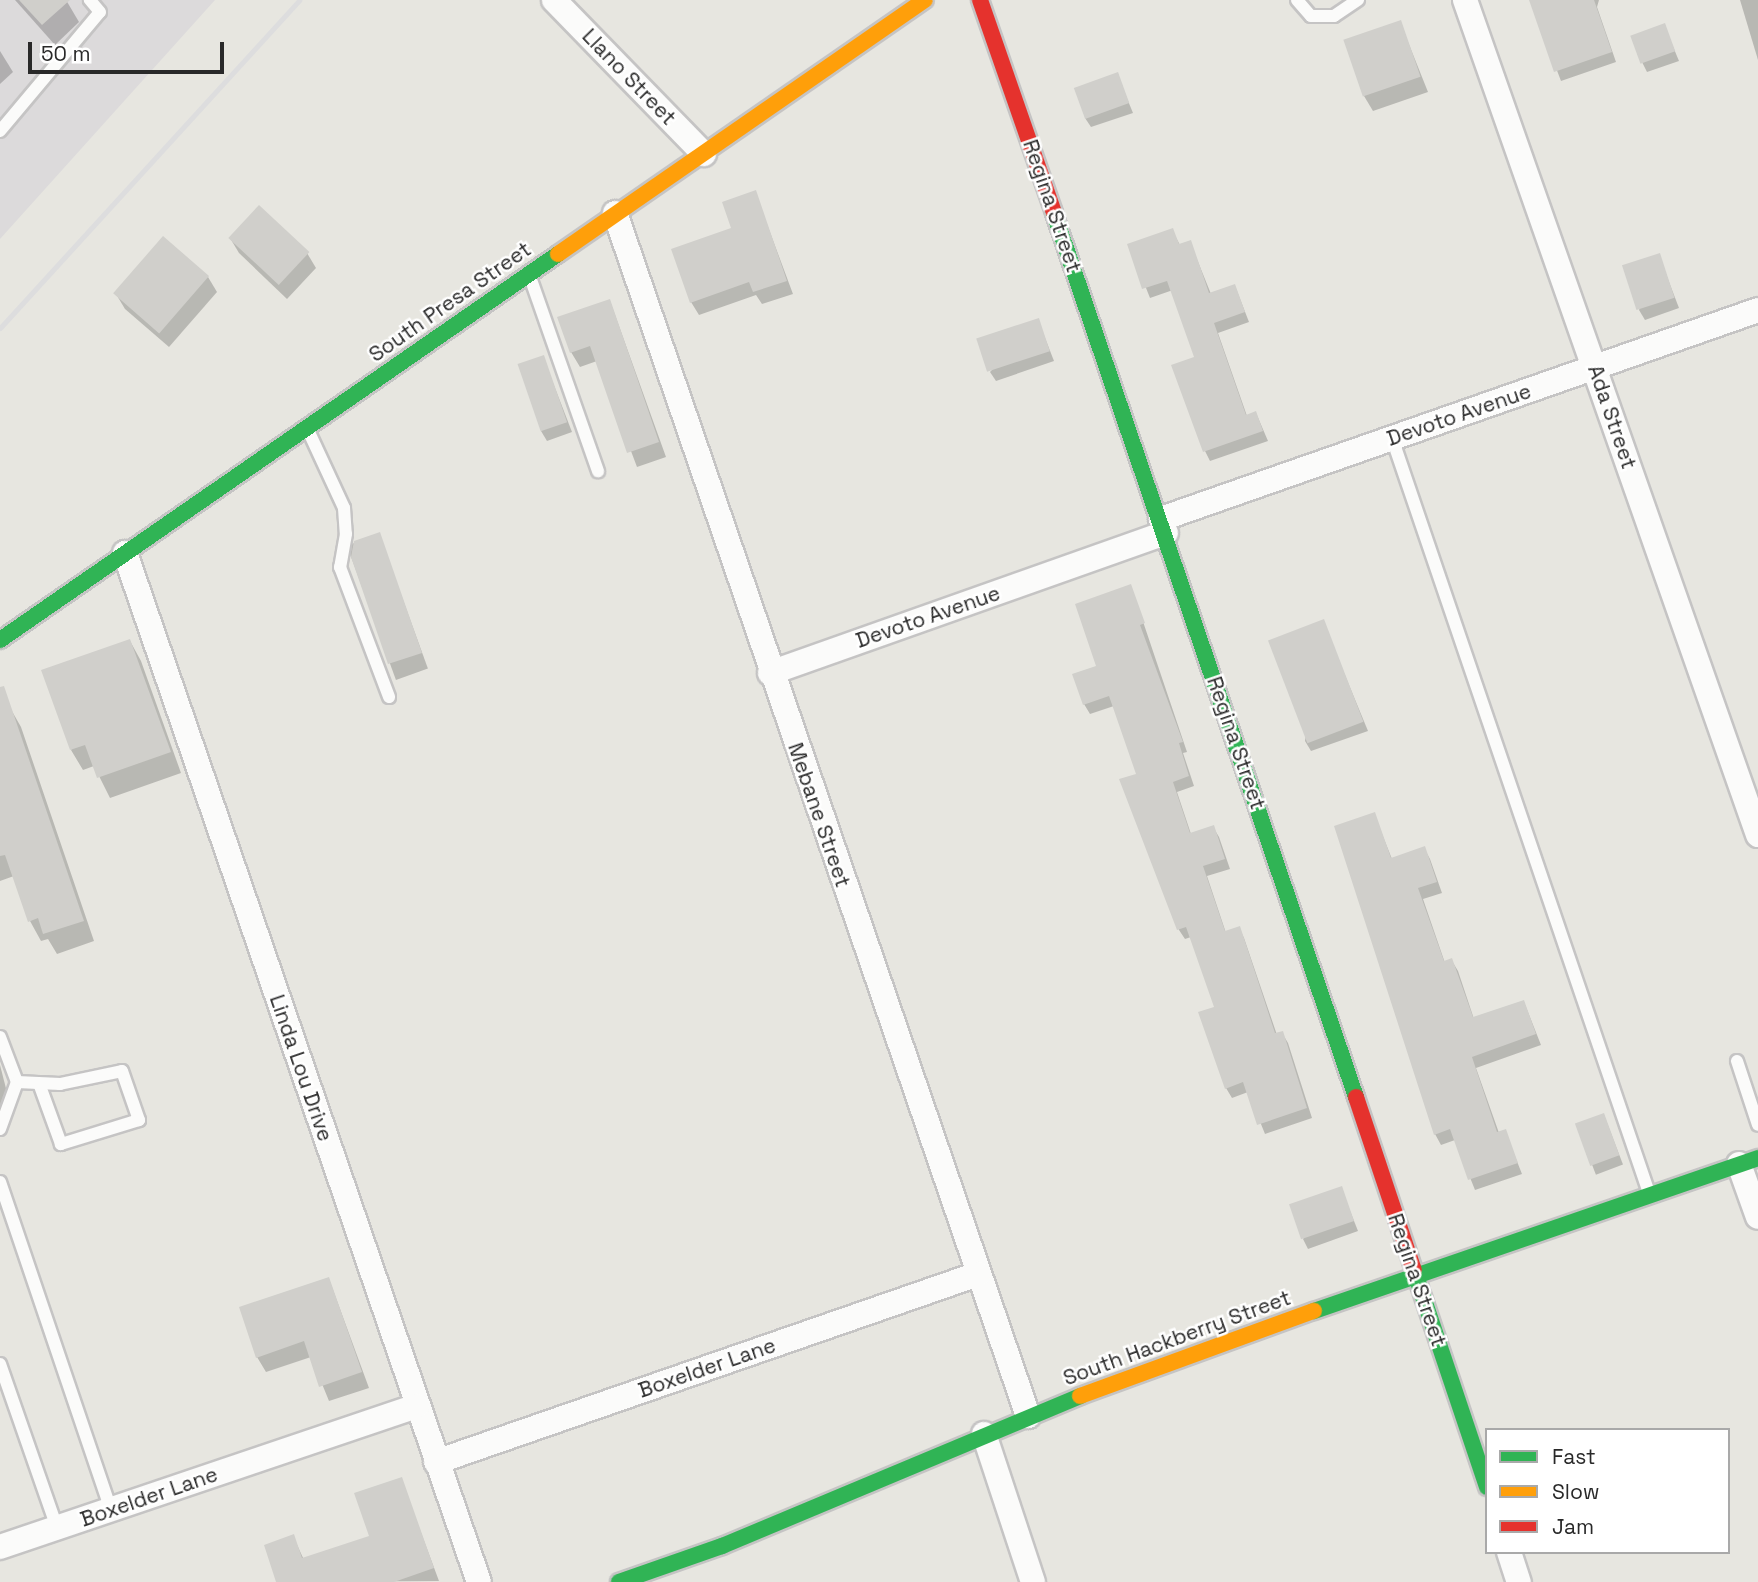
<!DOCTYPE html>
<style>
body{margin:0}
#map{position:relative;width:1758px;height:1582px;overflow:hidden;background:#e7e6e0;font-family:"Space Grotesk",sans-serif}
div>[style]{position:absolute}
[style*='--x']{left:calc(var(--x)*1px);top:calc(var(--y)*1px);width:calc(var(--w)*1px);rotate:calc(var(--a)*1deg)}
.industrial>*{inset:0;background:#dcdadb}
.shadow>*{inset:0;background:#0003;transform-origin:0 0}
.building>*{inset:0;background:#d0cfcb;transform-origin:0 0}
.roads{filter:drop-shadow(2px 0 #c5c4c4) drop-shadow(-2px 0 #c5c4c4) drop-shadow(0 2px #c5c4c4) drop-shadow(0 -2px #c5c4c4)}
.lane>*{height:12px;margin:-6px;padding:0 6px;transform-origin:6px;border-radius:6px;background:#fbfbfa}
.street>*{height:24px;margin:-12px;padding:0 12px;transform-origin:12px;border-radius:12px;background:#fbfbfa}
.fast>*{height:16px;margin:-8px;padding:0 8px;transform-origin:8px;border-radius:8px;background:#30b455}
.slow>*{height:16px;margin:-8px;padding:0 8px;transform-origin:8px;border-radius:8px;background:#ff9f0a}
.jam>*{height:16px;margin:-8px;padding:0 8px;transform-origin:8px;border-radius:8px;background:#e5322d}
.rail>*{height:5px;margin:-2.5px;padding:0 2.5px;transform-origin:2.5px;border-radius:2.5px;background:#ddddde}
span{translate:-50% -50%;white-space:nowrap;text-align:center;line-height:1.15;-webkit-text-stroke:5px #fff;paint-order:stroke}
.street-label{font-size:21px;color:#292929}
.legend{position:absolute;left:1485px;top:1428px;width:245px;height:126px;box-sizing:border-box;background:#fff;border:2px solid #a9a9a9;margin:0;padding:9px 12px;list-style:none;font-size:21px;color:#292929}
.legend li{display:flex;align-items:center;gap:14px;height:35px}
.legend b{width:35px;border:2px solid #a9a9a9}
.scale{position:absolute;left:28px;top:42px;width:196px;height:32px;box-sizing:border-box;border:4px solid #292929;border-top:0;padding-left:9px;font-size:21px;line-height:24px;white-space:nowrap;color:#292929;-webkit-text-stroke:5px #fff;paint-order:stroke}
</style>
<div id="map">
<div class="industrial">
<i style="clip-path:polygon(0 0,215px 0,0 239px)"></i>
</div>
<div class="shadow">
<i style="clip-path:polygon(15px 0,66px 0,79px 22px,55px 45px)"></i>
<i style="clip-path:polygon(1530px 0,1599px 0,1597px 7px,1616px 62px,1561px 81px)"></i>
<i style="clip-path:polygon(1740px 0,1758px 0,1758px 60px)"></i>
<i style="clip-path:polygon(1400px 22px,1428px 92px,1373px 111px,1364px 96px)"></i>
<i style="clip-path:polygon(1664px 25px,1679px 61px,1647px 72px,1642px 62px)"></i>
<i style="clip-path:polygon(0 51px,13px 72px,0 84px)"></i>
<i style="clip-path:polygon(1117px 74px,1133px 113px,1091px 127px,1085px 118px)"></i>
<i style="clip-path:polygon(755px 192px,793px 294px,762px 304px,756px 295px,699px 315px,691px 302px)"></i>
<i style="clip-path:polygon(1172px 230px,1180px 245px,1190px 242px,1211px 294px,1235px 286px,1249px 322px,1218px 333px,1247px 416px,1256px 413px,1268px 441px,1210px 461px,1205px 451px,1196px 358px,1173px 290px,1150px 298px,1129px 245px)"></i>
<i style="clip-path:polygon(230px 238px,307px 253px,316px 268px,287px 299px,239px 253px)"></i>
<i style="clip-path:polygon(1659px 256px,1679px 308px,1645px 320px,1639px 310px)"></i>
<i style="clip-path:polygon(208px 277px,217px 292px,169px 347px,125px 309px,116px 294px)"></i>
<i style="clip-path:polygon(610px 301px,666px 457px,637px 467px,597px 361px,580px 367px,571px 352px)"></i>
<i style="clip-path:polygon(1038px 320px,1054px 361px,996px 381px,990px 372px)"></i>
<i style="clip-path:polygon(543px 357px,572px 432px,547px 441px,541px 431px)"></i>
<i style="left:379px;top:534px;width:143px;height:34px;rotate:70deg"></i>
<i style="clip-path:polygon(1131px 586px,1187px 752px,1183px 753px,1194px 786px,1177px 792px,1191px 834px,1213px 827px,1219px 837px,1230px 869px,1207px 876px,1226px 933px,1239px 928px,1244px 938px,1277px 1035px,1282px 1033px,1288px 1043px,1312px 1118px,1265px 1134px,1248px 1092px,1232px 1098px,1226px 1088px,1216px 1008px,1191px 937px,1185px 939px,1179px 930px,1121px 781px,1138px 775px,1114px 706px,1090px 714px,1084px 704px)"></i>
<i style="clip-path:polygon(1323px 622px,1368px 731px,1311px 751px,1305px 741px)"></i>
<i style="clip-path:polygon(130px 641px,141px 661px,181px 773px,110px 798px,94px 766px,83px 770px,71px 750px)"></i>
<i style="clip-path:polygon(9px 706px,21px 727px,94px 941px,57px 954px,48px 939px,41px 941px,30px 921px,14px 876px,0 881px,0 709px)"></i>
<i style="clip-path:polygon(1374px 814px,1392px 859px,1424px 848px,1430px 859px,1442px 893px,1423px 899px,1445px 963px,1452px 961px,1458px 971px,1474px 1019px,1524px 1002px,1541px 1045px,1476px 1068px,1499px 1133px,1505px 1131px,1522px 1174px,1475px 1190px,1455px 1140px,1441px 1145px,1435px 1134px)"></i>
<i style="clip-path:polygon(0 1065px,11px 1108px,0 1112px)"></i>
<i style="left:1604px;top:1115px;width:53px;height:29px;rotate:69deg"></i>
<i style="clip-path:polygon(1341px 1188px,1358px 1231px,1308px 1249px,1303px 1239px)"></i>
<i style="clip-path:polygon(329px 1279px,369px 1388px,329px 1401px,311px 1357px,266px 1372px,257px 1357px)"></i>
<i style="clip-path:polygon(401px 1479px,439px 1581px,278px 1582px,293px 1536px,304px 1560px,371px 1537px)"></i>
</div>
<div class="building">
<i style="clip-path:polygon(19px 0,70px 0,42px 25px)"></i>
<i style="clip-path:polygon(1529px 0,1594px 0,1612px 52px,1554px 72px)"></i>
<i style="left:1401px;top:20px;width:60px;height:61px;rotate:71deg"></i>
<i style="left:1665px;top:23px;width:30px;height:37px;rotate:70deg"></i>
<i style="left:1118px;top:72px;width:33px;height:47px;rotate:70deg"></i>
<i style="clip-path:polygon(756px 190px,787px 281px,753px 292px,749px 282px,690px 303px,671px 249px,731px 228px,722px 202px)"></i>
<i style="left:259px;top:205px;width:69px;height:45px;rotate:43deg"></i>
<i style="clip-path:polygon(1173px 228px,1179px 244px,1191px 240px,1209px 293px,1235px 284px,1245px 312px,1214px 323px,1246px 415px,1256px 411px,1263px 431px,1203px 452px,1171px 365px,1194px 357px,1167px 281px,1142px 289px,1127px 244px)"></i>
<i style="left:163px;top:236px;width:61px;height:76px;rotate:41deg"></i>
<i style="left:1660px;top:253px;width:47px;height:40px;rotate:72deg"></i>
<i style="clip-path:polygon(610px 299px,659px 442px,627px 453px,590px 346px,570px 353px,557px 317px)"></i>
<i style="left:1039px;top:318px;width:35px;height:66px;rotate:72deg"></i>
<i style="left:544px;top:355px;width:71px;height:28px;rotate:71deg"></i>
<i style="clip-path:polygon(380px 532px,422px 653px,388px 664px,351px 557px,354px 541px)"></i>
<i style="clip-path:polygon(1131px 584px,1145px 623px,1140px 625px,1183px 742px,1179px 743px,1189px 776px,1173px 782px,1190px 833px,1214px 825px,1225px 859px,1203px 866px,1225px 931px,1240px 926px,1275px 1033px,1283px 1031px,1307px 1108px,1257px 1125px,1243px 1082px,1225px 1089px,1198px 1012px,1214px 1007px,1186px 927px,1177px 930px,1119px 779px,1136px 774px,1109px 696px,1083px 705px,1072px 674px,1096px 666px,1075px 604px)"></i>
<i style="left:1324px;top:619px;width:110px;height:60px;rotate:69deg"></i>
<i style="clip-path:polygon(130px 639px,171px 752px,97px 778px,85px 745px,70px 750px,41px 670px)"></i>
<i style="clip-path:polygon(4px 686px,84px 921px,43px 934px,38px 918px,28px 922px,5px 855px,0 856px,0 687px)"></i>
<i style="clip-path:polygon(1375px 812px,1391px 858px,1425px 846px,1437px 882px,1418px 888px,1444px 961px,1452px 958px,1473px 1017px,1524px 1000px,1536px 1034px,1472px 1057px,1497px 1132px,1506px 1129px,1518px 1163px,1468px 1180px,1450px 1129px,1434px 1135px,1334px 826px)"></i>
<i style="left:1604px;top:1113px;width:45px;height:31px;rotate:70deg"></i>
<i style="left:1342px;top:1186px;width:37px;height:56px;rotate:71deg"></i>
<i style="clip-path:polygon(329px 1277px,362px 1372px,319px 1387px,304px 1341px,256px 1358px,239px 1307px)"></i>
<i style="clip-path:polygon(402px 1477px,434px 1568px,394px 1582px,276px 1582px,264px 1545px,294px 1534px,302px 1558px,369px 1536px,354px 1493px)"></i>
</div>
<div class="roads">
<div class="lane">
<i style="--x:1297;--y:0;--w:21;--a:49"></i>
<i style="--x:1311;--y:16;--w:23;--a:0"></i>
<i style="--x:1334;--y:16;--w:29;--a:-34"></i>
<i style="--x:0;--y:131;--w:155;--a:-50"></i>
<i style="--x:100;--y:12;--w:16;--a:-130"></i>
<i style="--x:530;--y:277;--w:206;--a:70.7"></i>
<i style="--x:308;--y:430;--w:86;--a:65.2"></i>
<i style="--x:344;--y:508;--w:26;--a:86"></i>
<i style="--x:346;--y:534;--w:34;--a:100"></i>
<i style="--x:340;--y:567;--w:139;--a:69.3"></i>
<i style="--x:1392;--y:438;--w:798;--a:71.2"></i>
<i style="--x:0;--y:1037;--w:48;--a:69.3"></i>
<i style="--x:17;--y:1082;--w:50;--a:109.9"></i>
<i style="--x:1737;--y:1061;--w:67;--a:71.8"></i>
<i style="--x:17;--y:1082;--w:43;--a:2.7"></i>
<i style="--x:60;--y:1084;--w:63;--a:-11.8"></i>
<i style="--x:122;--y:1071;--w:52;--a:70.9"></i>
<i style="--x:139;--y:1120;--w:82;--a:162.9"></i>
<i style="--x:61;--y:1144;--w:62;--a:-109.9"></i>
<i style="--x:0;--y:1182;--w:345;--a:71.3"></i>
<i style="--x:0;--y:1364;--w:174;--a:70.8"></i>
</div>
<div class="street">
<i style="--x:554;--y:0;--w:215;--a:45.8"></i>
<i style="--x:1465;--y:0;--w:885;--a:70.66"></i>
<i style="--x:615;--y:213;--w:1272;--a:71.05"></i>
<i style="--x:1161;--y:519;--w:633;--a:-19.29"></i>
<i style="--x:125;--y:553;--w:1088;--a:71.02"></i>
<i style="--x:770;--y:673;--w:420;--a:-19.5"></i>
<i style="--x:1739;--y:1164;--w:56;--a:70.3"></i>
<i style="--x:984;--y:1434;--w:156;--a:71.7"></i>
<i style="--x:436;--y:1462;--w:574;--a:-19.13"></i>
<i style="--x:0;--y:1547;--w:440;--a:-18.7"></i>
<i style="--x:1509;--y:1552;--w:32;--a:72"></i>
</div>
<div class="fast">
<i style="--x:1054;--y:213;--w:934;--a:71.14"></i>
<i style="--x:0;--y:640;--w:678;--a:-34.67"></i>
<i style="--x:1414;--y:1270;--w:229;--a:71.4"></i>
<i style="--x:1314;--y:1311;--w:470;--a:-19"></i>
<i style="--x:619;--y:1582;--w:109;--a:-19.3"></i>
<i style="--x:722;--y:1546;--w:388;--a:-22.7"></i>
</div>
<div class="slow">
<i style="--x:558;--y:254;--w:446;--a:-34.7"></i>
<i style="--x:1080;--y:1396;--w:249;--a:-20"></i>
</div>
<div class="jam">
<i style="--x:980;--y:0;--w:225;--a:70.8"></i>
<i style="--x:1356;--y:1097;--w:182;--a:71.5"></i>
</div>
</div>
<div class="rail">
<i style="--x:0;--y:328;--w:444;--a:-47.6"></i>
</div>
<div class="street-label">
<span style="left:629px;top:77px;rotate:46deg">Llano Street</span>
<span style="left:1052px;top:206px;rotate:71deg">Regina Street</span>
<span style="left:450px;top:302px;rotate:-35deg">South Presa Street</span>
<span style="left:1459px;top:415px;rotate:-19deg">Devoto Avenue</span>
<span style="left:1612px;top:417px;rotate:71deg">Ada Street</span>
<span style="left:928px;top:617px;rotate:-19deg">Devoto Avenue</span>
<span style="left:1236px;top:743px;rotate:71deg">Regina Street</span>
<span style="left:819px;top:815px;rotate:71deg">Mebane Street</span>
<span style="left:301px;top:1068px;rotate:71deg">Linda Lou Drive</span>
<span style="left:1417px;top:1280px;rotate:71deg">Regina Street</span>
<span style="left:1177px;top:1338px;rotate:-20deg">South Hackberry Street</span>
<span style="left:707px;top:1368px;rotate:-19deg">Boxelder Lane</span>
<span style="left:149px;top:1497px;rotate:-19deg">Boxelder Lane</span>
</div>
<ul class="legend">
<li><b style="height:9px;background:#30b455"></b>Fast</li>
<li><b style="height:9px;background:#ff9f0a"></b>Slow</li>
<li><b style="height:9px;background:#e5322d"></b>Jam</li>
</ul>
<div class="scale">50 m</div>
</div>
